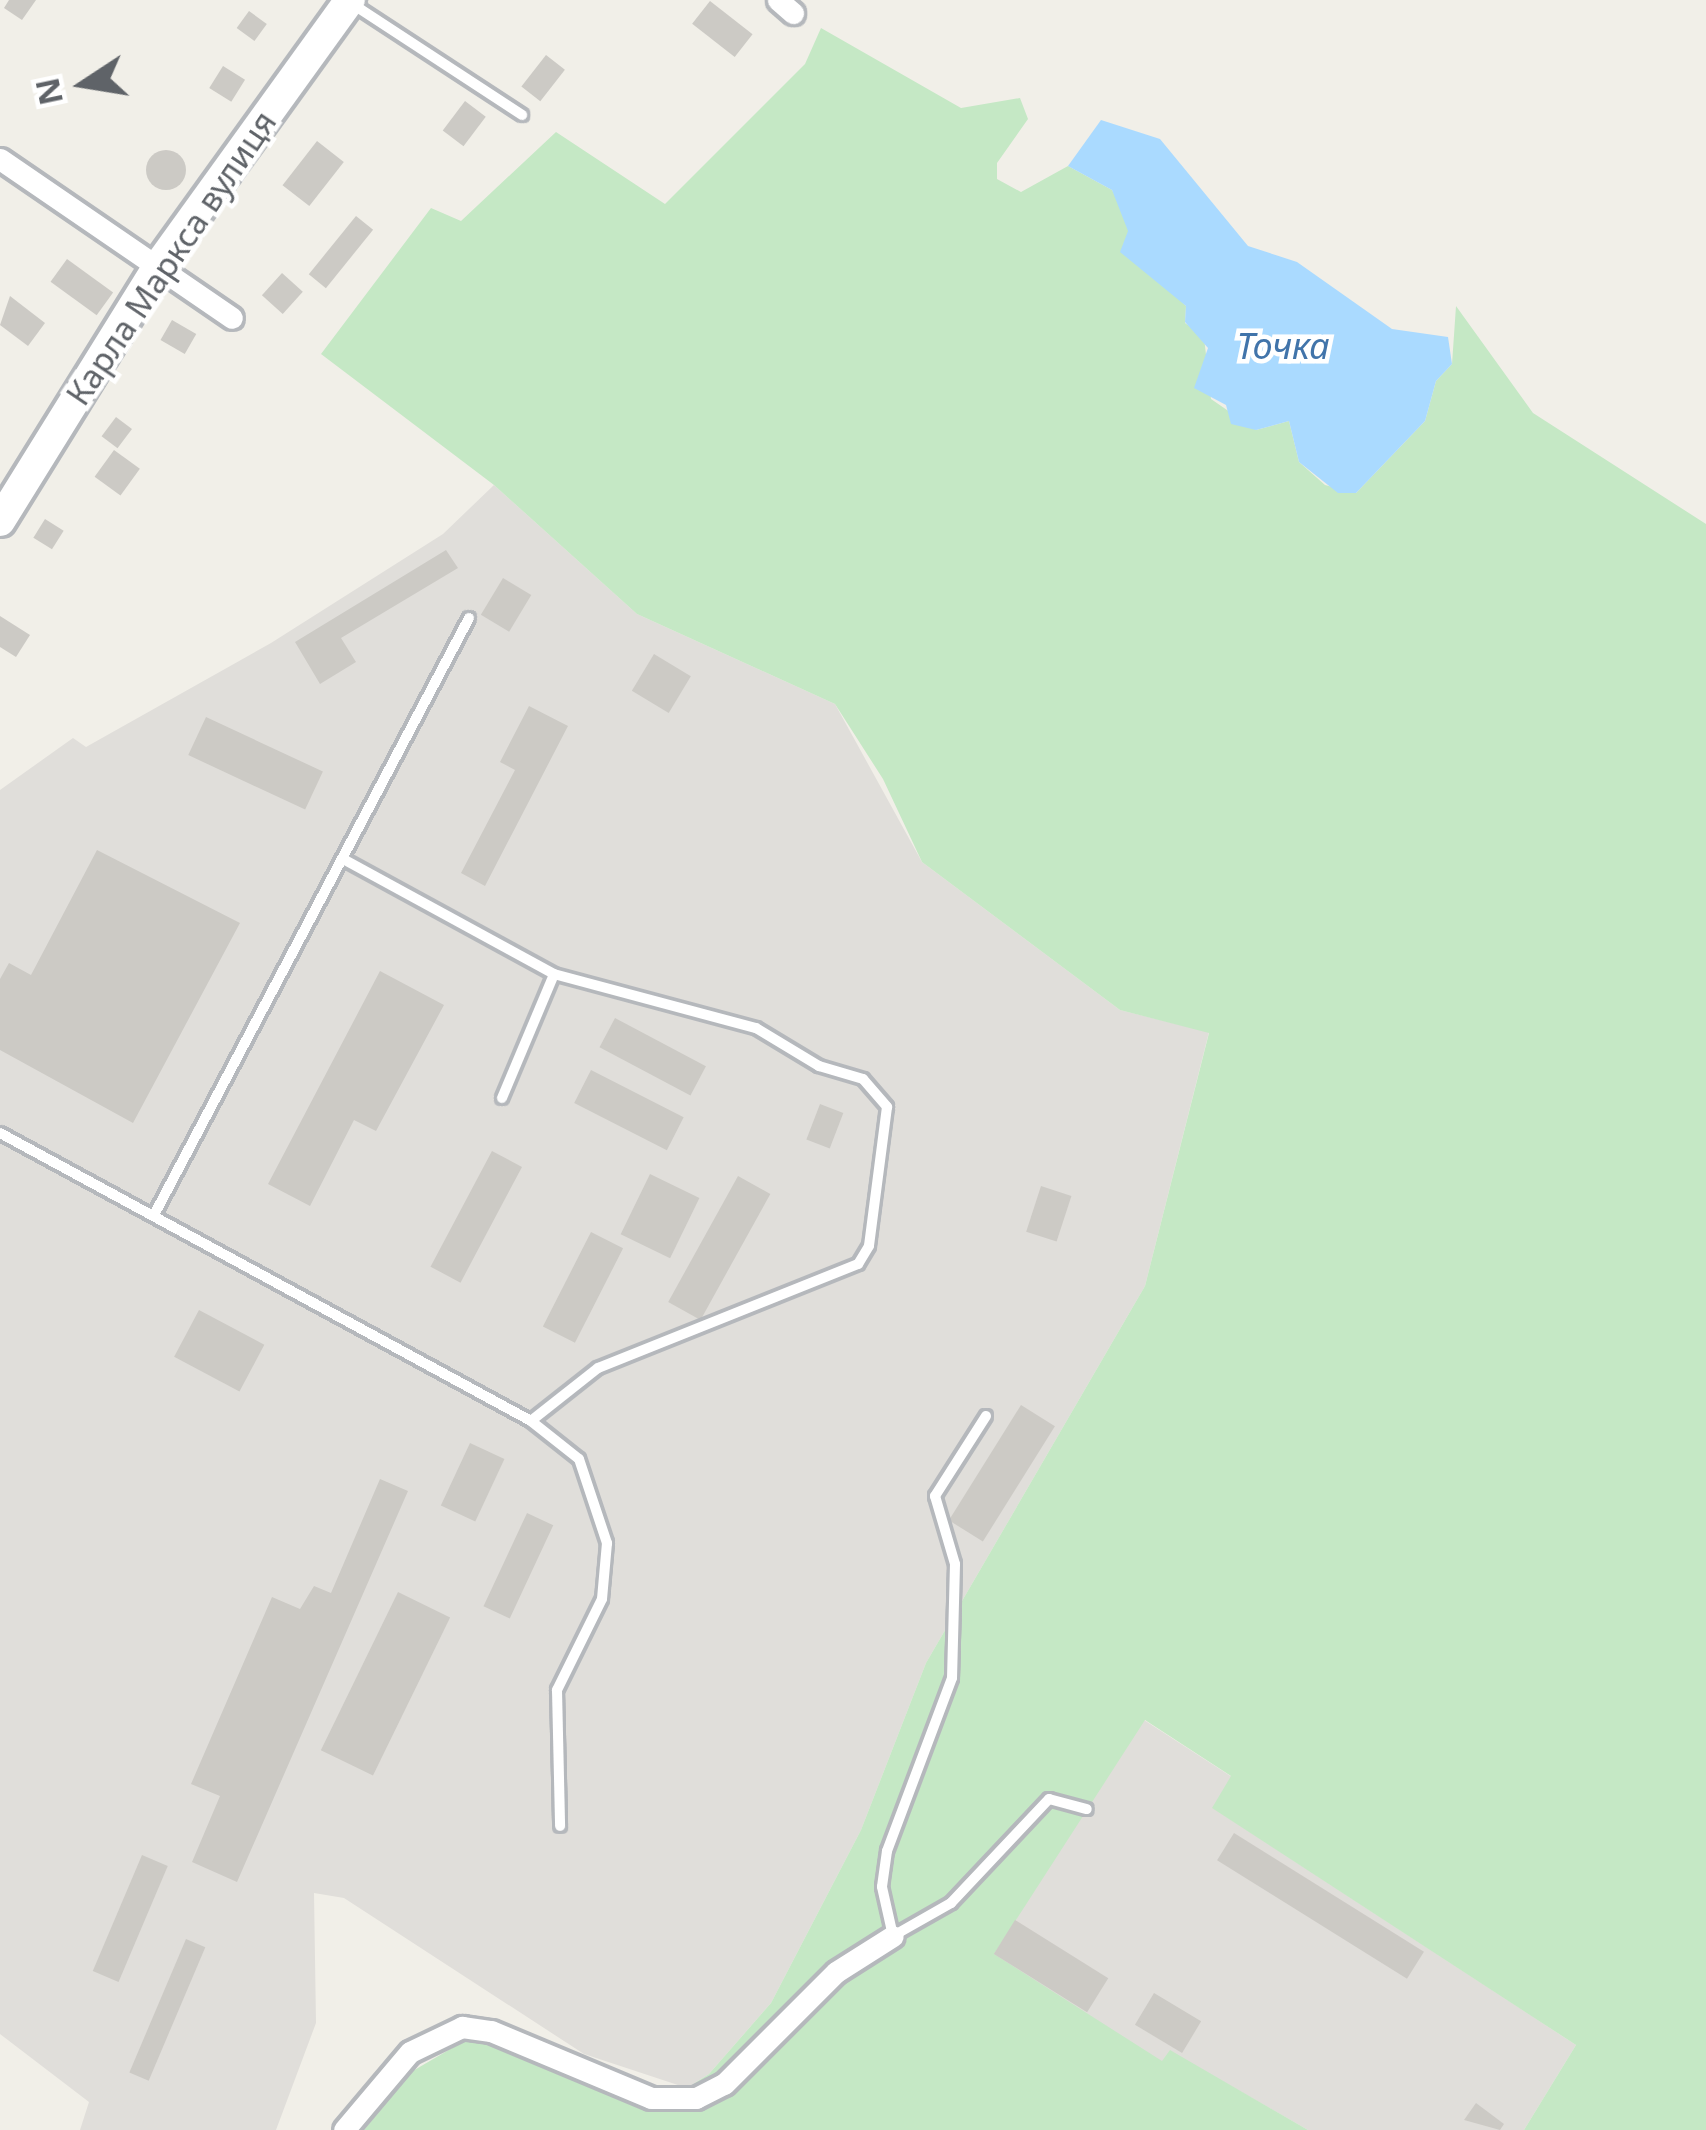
<!DOCTYPE html>
<meta charset="utf-8">
<style>
body{margin:0}
#map{position:relative;width:1706px;height:2130px;overflow:hidden;background:#f1efe8;font-family:"Noto Sans",sans-serif}
div>[style]{position:absolute}
[style*='--x']{left:calc(var(--x)*1px);top:calc(var(--y)*1px);width:calc(var(--w)*1px);rotate:calc(var(--a)*1deg)}
.industrial>*{inset:0;background:#e0deda}
.green>*{inset:0;background:#c5e8c5}
.water>*{inset:0;background:#aadaff}
.building>*{inset:0;background:#cccac5;transform-origin:0 0}
.round{border-radius:50%}
.roads{filter:drop-shadow(3px 0 #b5b8bc) drop-shadow(-3px 0 #b5b8bc) drop-shadow(0 3px #b5b8bc) drop-shadow(0 -3px #b5b8bc)}
.lane>*{height:10px;margin:-5px;padding:0 5px;transform-origin:5px;border-radius:5px;background:#fff}
.street>*{height:21px;margin:-10.5px;padding:0 10.5px;transform-origin:10.5px;border-radius:10.5px;background:#fff}
.secondary>*{height:30px;margin:-15px;padding:0 15px;transform-origin:15px;border-radius:15px;background:#fff}
span{translate:-50% -50%;white-space:nowrap;text-align:center;line-height:1.15;-webkit-text-stroke:9px #fff;paint-order:stroke}
.street-label{font-size:33px;color:#5f6368}
.water-label{font-size:36px;color:#4174aa;font-style:italic}
.north{position:absolute;left:24px;top:24px;width:120px;height:120px;-webkit-text-stroke:9px #fff;paint-order:stroke;rotate:258deg;font-size:33px;font-weight:700;line-height:48px;text-align:center;color:#5f6368}
.north::after{content:'';display:block;margin:auto;width:42px;height:54px;background:#5f6368;clip-path:polygon(50% 0,100% 100%,50% 72%,0 100%)}
</style>
<div id="map">
<div class="industrial">
<i style="clip-path:polygon(494px 485px,637px 614px,835px 704px,922px 862px,1120px 1010px,1209px 1032px,1145px 1286px,926px 1663px,861px 1830px,771px 2003px,709px 2074px,687px 2088px,584px 2054px,344px 1898px,314px 1893px,316px 2023px,276px 2130px,80px 2130px,89px 2102px,0 2034px,0 790px,73px 738px,86px 747px,271px 643px,443px 534px)"></i>
<i style="clip-path:polygon(1144px 1720px,1232px 1777px,1213px 1808px,1576px 2045px,1524px 2130px,1308px 2130px,1170px 2051px,1162px 2062px,993px 1954px)"></i>
</div>
<div class="green">
<i style="clip-path:polygon(821px 28px,961px 108px,1020px 98px,1028px 119px,997px 163px,997px 179px,1021px 192px,1068px 166px,1112px 190px,1160px 281px,1186px 306px,1185px 323px,1204px 337px,1211px 399px,1256px 430px,1289px 421px,1299px 462px,1325px 485px,1356px 493px,1425px 421px,1436px 381px,1452px 364px,1456px 306px,1533px 413px,1706px 524px,1706px 2130px,1524px 2130px,1576px 2045px,1212px 1808px,1231px 1776px,1145px 1720px,994px 1954px,1162px 2061px,1170px 2050px,1308px 2130px,364px 2130px,411px 2072px,471px 2037px,628px 2102px,682px 2110px,687px 2088px,709px 2074px,771px 2003px,861px 1830px,926px 1663px,1145px 1286px,1209px 1033px,1120px 1010px,922px 862px,883px 779px,835px 704px,637px 614px,494px 485px,321px 354px,431px 208px,461px 221px,556px 132px,665px 204px,805px 64px)"></i>
</div>
<div class="water">
<i style="clip-path:polygon(1101px 120px,1160px 139px,1248px 246px,1297px 262px,1392px 329px,1448px 337px,1452px 364px,1436px 381px,1425px 421px,1356px 493px,1338px 493px,1299px 462px,1289px 421px,1256px 430px,1231px 424px,1226px 405px,1194px 388px,1208px 348px,1185px 322px,1186px 306px,1120px 252px,1128px 231px,1112px 190px,1068px 166px)"></i>
</div>
<div class="building">
<i style="clip-path:polygon(9px 0,36px 0,22px 20px,4px 8px)"></i>
<i style="left:710px;top:1px;width:54px;height:29px;rotate:38deg"></i>
<i style="left:249px;top:11px;width:22px;height:21px;rotate:36deg"></i>
<i style="left:546px;top:55px;width:24px;height:40px;rotate:38deg"></i>
<i style="left:223px;top:66px;width:26px;height:26px;rotate:32deg"></i>
<i style="left:465px;top:101px;width:26px;height:37px;rotate:37deg"></i>
<i style="left:317px;top:141px;width:34px;height:56px;rotate:38deg"></i>
<i class="round" style="left:146px;top:150px;width:40px;height:40px"></i>
<i style="left:356px;top:216px;width:22px;height:75px;rotate:39deg"></i>
<i style="left:67px;top:259px;width:57px;height:28px;rotate:36deg"></i>
<i style="left:282px;top:273px;width:28px;height:30px;rotate:42deg"></i>
<i style="clip-path:polygon(10px 296px,45px 323px,28px 346px,0 325px)"></i>
<i style="left:172px;top:320px;width:28px;height:23px;rotate:30deg"></i>
<i style="left:116px;top:417px;width:20px;height:24px;rotate:37deg"></i>
<i style="left:114px;top:450px;width:32px;height:33px;rotate:36deg"></i>
<i style="left:45px;top:519px;width:22px;height:22px;rotate:32deg"></i>
<i style="clip-path:polygon(446px 550px,458px 568px,341px 638px,356px 662px,320px 684px,295px 642px)"></i>
<i style="left:503px;top:578px;width:33px;height:43px;rotate:31deg"></i>
<i style="clip-path:polygon(0 616px,30px 635px,16px 657px,0 647px)"></i>
<i style="left:654px;top:654px;width:43px;height:43px;rotate:31deg"></i>
<i style="clip-path:polygon(529px 706px,568px 726px,485px 886px,461px 873px,515px 770px,500px 762px)"></i>
<i style="left:206px;top:717px;width:129px;height:42px;rotate:25deg"></i>
<i style="clip-path:polygon(97px 850px,240px 923px,133px 1123px,0 1050px,0 979px,9px 963px,31px 975px)"></i>
<i style="clip-path:polygon(380px 971px,444px 1005px,376px 1131px,354px 1120px,310px 1206px,268px 1184px)"></i>
<i style="left:615px;top:1018px;width:103px;height:33px;rotate:28deg"></i>
<i style="left:591px;top:1070px;width:104px;height:37px;rotate:27deg"></i>
<i style="left:820px;top:1104px;width:25px;height:38px;rotate:21deg"></i>
<i style="left:492px;top:1151px;width:34px;height:131px;rotate:28deg"></i>
<i style="left:650px;top:1174px;width:55px;height:67px;rotate:26deg"></i>
<i style="left:738px;top:1176px;width:37px;height:144px;rotate:29deg"></i>
<i style="left:1041px;top:1186px;width:32px;height:48px;rotate:18deg"></i>
<i style="left:591px;top:1232px;width:36px;height:106px;rotate:27deg"></i>
<i style="left:199px;top:1310px;width:74px;height:53px;rotate:28deg"></i>
<i style="left:1021px;top:1405px;width:40px;height:136px;rotate:32deg"></i>
<i style="left:470px;top:1443px;width:38px;height:69px;rotate:25deg"></i>
<i style="clip-path:polygon(380px 1479px,408px 1491px,237px 1882px,192px 1862px,220px 1796px,191px 1784px,272px 1597px,300px 1609px,314px 1586px,331px 1593px)"></i>
<i style="left:527px;top:1513px;width:29px;height:103px;rotate:25deg"></i>
<i style="left:398px;top:1592px;width:58px;height:176px;rotate:26deg"></i>
<i style="left:1234px;top:1833px;width:224px;height:32px;rotate:32deg"></i>
<i style="left:142px;top:1855px;width:28px;height:126px;rotate:23deg"></i>
<i style="left:1015px;top:1920px;width:110px;height:40px;rotate:32deg"></i>
<i style="left:186px;top:1939px;width:21px;height:145px;rotate:23deg"></i>
<i style="left:1154px;top:1993px;width:55px;height:37px;rotate:31deg"></i>
<i style="clip-path:polygon(1476px 2103px,1504px 2124px,1500px 2130px,1464px 2120px)"></i>
</div>
<div class="roads">
<div class="lane">
<i style="--x:354;--y:5;--w:201;--a:33.2"></i>
<i style="--x:345;--y:860;--w:238;--a:28.6"></i>
<i style="--x:554;--y:974;--w:209;--a:15"></i>
<i style="--x:756;--y:1028;--w:74;--a:31.1"></i>
<i style="--x:819;--y:1066;--w:46;--a:16.5"></i>
<i style="--x:863;--y:1079;--w:37;--a:49"></i>
<i style="--x:887;--y:1107;--w:140;--a:97.4"></i>
<i style="--x:869;--y:1246;--w:21;--a:121"></i>
<i style="--x:858;--y:1264;--w:280;--a:158.2"></i>
<i style="--x:598;--y:1368;--w:85;--a:141.7"></i>
<i style="--x:502;--y:1098;--w:134;--a:-67.2"></i>
<i style="--x:0;--y:1133;--w:604;--a:28.47"></i>
<i style="--x:531;--y:1421;--w:61;--a:38.4"></i>
<i style="--x:579;--y:1459;--w:89;--a:71.6"></i>
<i style="--x:607;--y:1543;--w:56;--a:95.1"></i>
<i style="--x:602;--y:1599;--w:102;--a:116.3"></i>
<i style="--x:557;--y:1690;--w:136;--a:88.7"></i>
<i style="--x:154;--y:1215;--w:675;--a:-62.18"></i>
<i style="--x:986;--y:1416;--w:95;--a:122.5"></i>
<i style="--x:935;--y:1496;--w:71;--a:73.6"></i>
<i style="--x:955;--y:1564;--w:114;--a:91.5"></i>
<i style="--x:952;--y:1678;--w:185;--a:110.6"></i>
<i style="--x:887;--y:1851;--w:36;--a:98"></i>
<i style="--x:882;--y:1887;--w:50;--a:77.3"></i>
<i style="--x:893;--y:1936;--w:67;--a:-29.6"></i>
<i style="--x:951;--y:1903;--w:143;--a:-46.7"></i>
<i style="--x:1049;--y:1799;--w:39;--a:15"></i>
</div>
<div class="street">
<i style="--x:778;--y:0;--w:20;--a:41"></i>
<i style="--x:0;--y:159;--w:281;--a:34.4"></i>
<i style="--x:344;--y:2130;--w:102;--a:-49.8"></i>
<i style="--x:410;--y:2052;--w:58;--a:-25.7"></i>
<i style="--x:462;--y:2027;--w:29;--a:8"></i>
<i style="--x:491;--y:2031;--w:173;--a:22.7"></i>
<i style="--x:651;--y:2098;--w:45;--a:0"></i>
<i style="--x:696;--y:2098;--w:31;--a:-27"></i>
<i style="--x:724;--y:2084;--w:158;--a:-45"></i>
<i style="--x:836;--y:1972;--w:67;--a:-32.3"></i>
</div>
<div class="secondary">
<i style="--x:0;--y:521;--w:300;--a:-58.2"></i>
<i style="--x:158;--y:266;--w:328;--a:-54.2"></i>
</div>
</div>
<div class="street-label">
<span style="left:171px;top:258px;rotate:-56deg">Карла Маркса вулиця</span>
</div>
<div class="water-label">
<span style="left:1283px;top:346px">Точка</span>
</div>
<div class="north">N</div>
</div>
